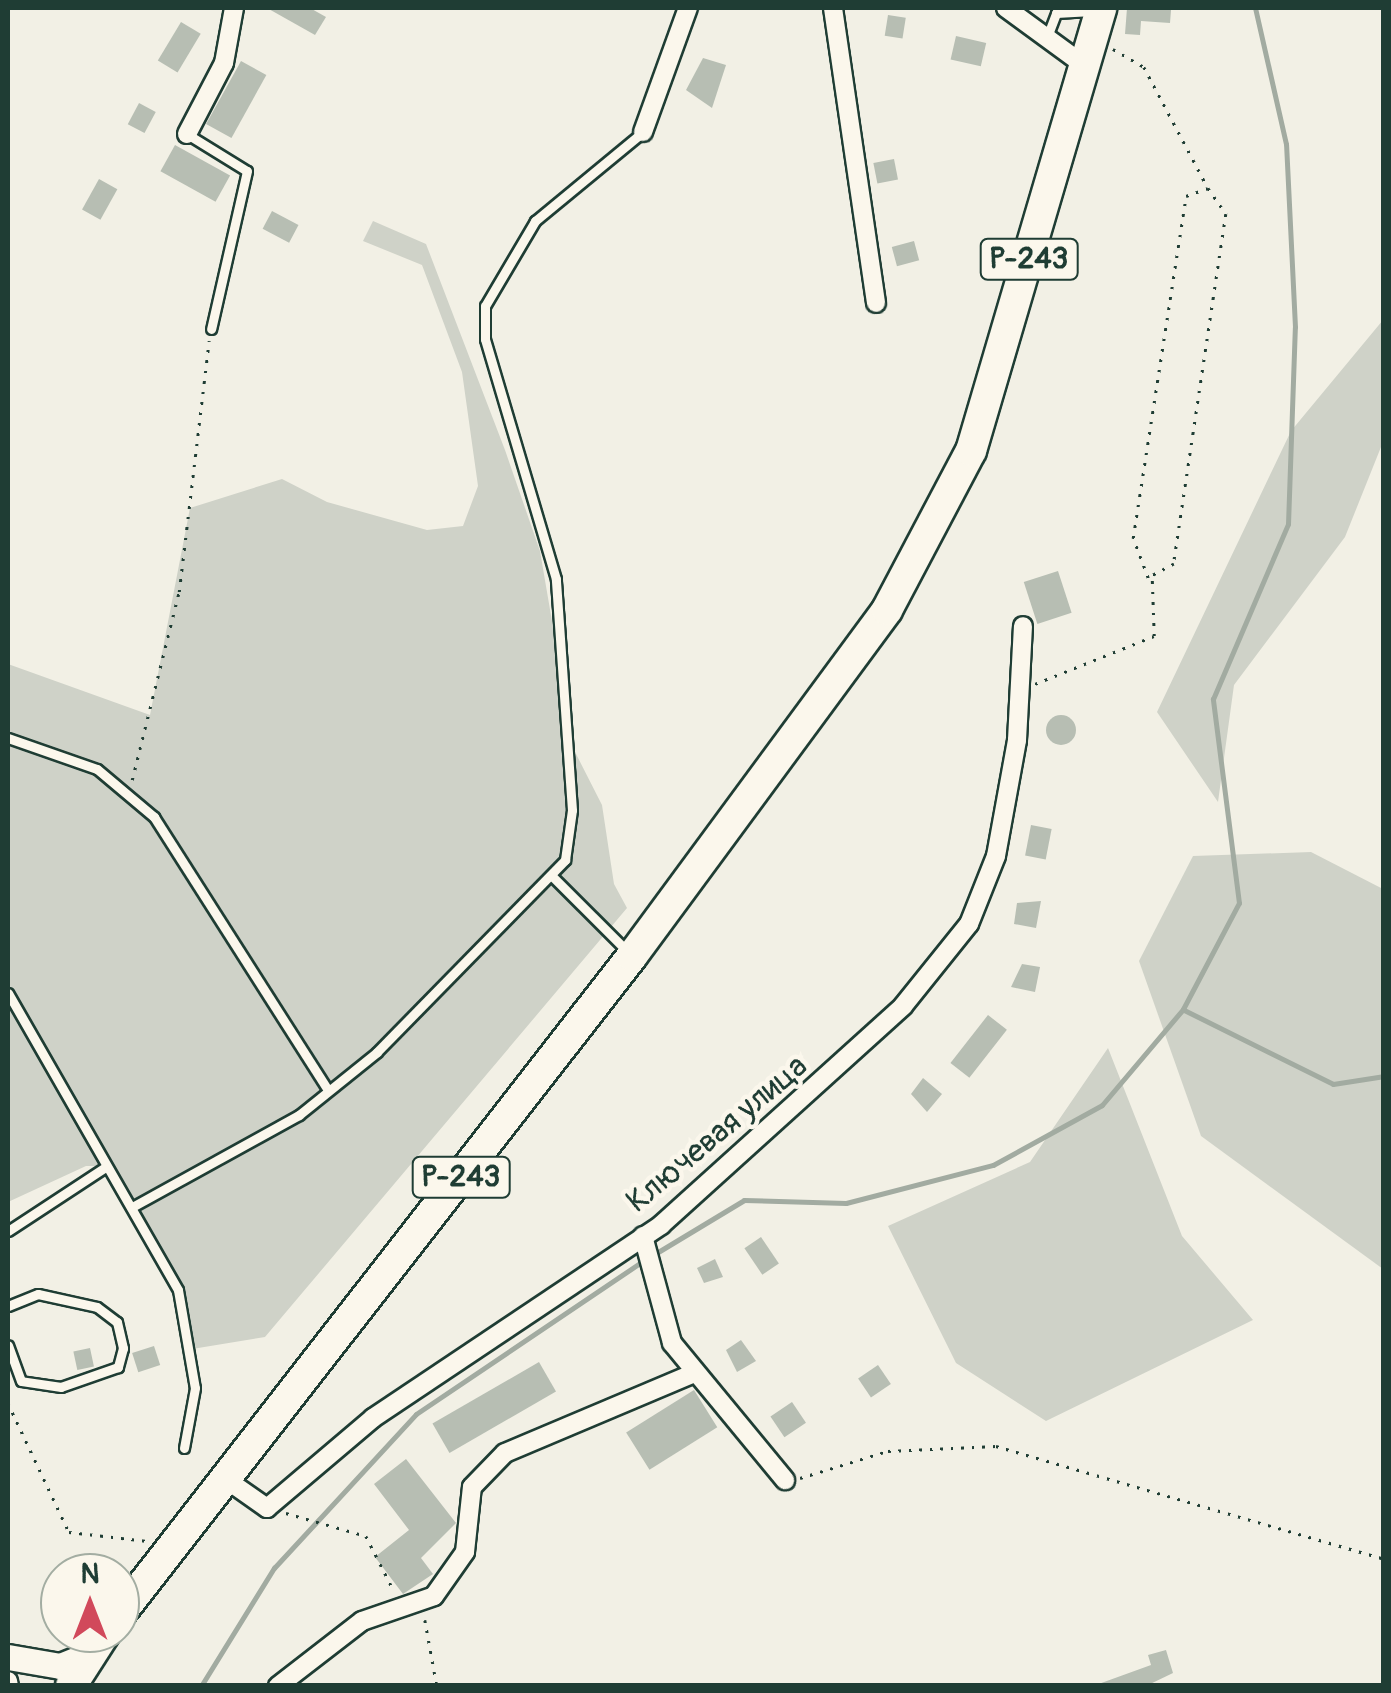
<!DOCTYPE html>
<meta charset="utf-8">
<style>
body{margin:0}
#map{position:relative;width:1391px;height:1693px;overflow:hidden;background:#f2f0e5;font-family:Pangolin,sans-serif}
div>[style]{position:absolute}
[style*='--x']{left:calc(var(--x)*1px);top:calc(var(--y)*1px);width:calc(var(--w)*1px);rotate:calc(var(--a)*1deg)}
.green>*{inset:0;background:#cfd2c8}
.stream>*{height:5px;margin:-2.5px;padding:0 2.5px;transform-origin:2.5px;border-radius:2.5px;background:#a2aba1}
.building>*{inset:0;background:#b7beb3;transform-origin:0 0}
.round{border-radius:50%}
.path>*{height:2.5px;margin-top:-1.25px;transform-origin:0;background:repeating-linear-gradient(90deg,#1f3d34 0 2.5px,transparent 0 10.5px)}
.roads{filter:drop-shadow(2px 0 #1f3d34) drop-shadow(-2px 0 #1f3d34) drop-shadow(0 2px #1f3d34) drop-shadow(0 -2px #1f3d34)}
.service>*{height:9px;margin:-4.5px;padding:0 4.5px;transform-origin:4.5px;border-radius:4.5px;background:#fbf7ec}
.minor>*{height:18px;margin:-9px;padding:0 9px;transform-origin:9px;border-radius:9px;background:#fbf7ec}
.secondary>*{height:25px;margin:-12.5px;padding:0 12.5px;transform-origin:12.5px;border-radius:12.5px;background:#fbf7ec}
.trunk>*{height:30px;margin:-15px;padding:0 15px;transform-origin:15px;border-radius:15px;background:#fbf7ec}
span{translate:-50% -50%;white-space:nowrap;text-align:center;line-height:1.15;-webkit-text-stroke:9px #fbf7ec;paint-order:stroke}
.shield-label span{padding:2px 8px;background:#fbf7ec;border:2px solid;border-radius:8px;-webkit-text-stroke-width:0}
.shield-label{font-size:30px;color:#1f3d34;font-weight:700}
.street-label{font-size:32px;color:#1f3d34}
.frame{position:absolute;inset:0;border:10px solid #1f3d34;pointer-events:none}
.north{position:absolute;left:40px;top:1553px;width:100px;height:100px;box-sizing:border-box;background:#fbf7ec;border:2px solid #a3ada2;border-radius:50%;rotate:0deg;font-size:28px;font-weight:700;line-height:40px;text-align:center;color:#1f3d34}
.north::after{content:'';display:block;margin:auto;width:35px;height:45px;background:#d1495b;clip-path:polygon(50% 0,100% 100%,50% 72%,0 100%)}
</style>
<div id="map">
<div class="green">
<i style="clip-path:polygon(373px 221px,426px 244px,505px 450px,540px 551px,574px 750px,602px 805px,614px 884px,627px 908px,265px 1337px,186px 1350px,183px 1304px,107px 1166px,86px 1166px,8px 1202px,8px 664px,150px 715px,190px 508px,282px 479px,327px 502px,427px 530px,463px 526px,478px 486px,462px 372px,422px 265px,363px 241px)"></i>
<i style="clip-path:polygon(1383px 320px,1383px 442px,1345px 537px,1234px 685px,1218px 802px,1157px 712px,1291px 431px)"></i>
<i style="clip-path:polygon(1311px 852px,1383px 889px,1383px 1269px,1201px 1136px,1139px 961px,1193px 856px)"></i>
<i style="clip-path:polygon(1108px 1048px,1182px 1236px,1253px 1320px,1046px 1421px,956px 1363px,888px 1226px,1030px 1162px)"></i>
</div>
<div class="stream">
<i style="--x:1184;--y:1010;--w:166;--a:26.4"></i>
<i style="--x:1333;--y:1084;--w:52;--a:-8.9"></i>
<i style="--x:653;--y:1255;--w:106;--a:-31.1"></i>
<i style="--x:744;--y:1200;--w:102;--a:1.7"></i>
<i style="--x:846;--y:1203;--w:152;--a:-14.5"></i>
<i style="--x:993;--y:1165;--w:124;--a:-28.8"></i>
<i style="--x:1102;--y:1105;--w:126;--a:-49.8"></i>
<i style="--x:1183;--y:1009;--w:120;--a:-62.2"></i>
<i style="--x:1239;--y:903;--w:206;--a:-97.3"></i>
<i style="--x:1213;--y:699;--w:190;--a:-66.8"></i>
<i style="--x:1288;--y:524;--w:197;--a:-88"></i>
<i style="--x:1295;--y:327;--w:183;--a:-92.8"></i>
<i style="--x:1286;--y:144;--w:139;--a:-102.8"></i>
<i style="--x:201;--y:1686;--w:139;--a:-58.3"></i>
<i style="--x:274;--y:1568;--w:209;--a:-47.3"></i>
<i style="--x:416;--y:1414;--w:274;--a:-34"></i>
</div>
<div class="building">
<i style="clip-path:polygon(267px 8px,310px 8px,326px 17px,315px 35px)"></i>
<i style="clip-path:polygon(1127px 8px,1171px 10px,1170px 23px,1141px 21px,1140px 35px,1125px 34px)"></i>
<i style="left:888px;top:15px;width:18px;height:21px;rotate:9deg"></i>
<i style="left:181px;top:22px;width:23px;height:45px;rotate:31deg"></i>
<i style="left:956px;top:36px;width:31px;height:24px;rotate:13deg"></i>
<i style="clip-path:polygon(703px 58px,726px 65px,712px 108px,686px 90px)"></i>
<i style="left:241px;top:61px;width:29px;height:72px;rotate:29deg"></i>
<i style="left:139px;top:103px;width:19px;height:24px;rotate:28deg"></i>
<i style="left:175px;top:145px;width:63px;height:30px;rotate:29deg"></i>
<i style="left:894px;top:159px;width:21px;height:21px;rotate:79deg"></i>
<i style="left:99px;top:179px;width:21px;height:35px;rotate:29deg"></i>
<i style="left:272px;top:211px;width:30px;height:20px;rotate:28deg"></i>
<i style="left:914px;top:241px;width:20px;height:23px;rotate:75deg"></i>
<i style="left:1058px;top:571px;width:44px;height:36px;rotate:72deg"></i>
<i class="round" style="left:1046px;top:715px;width:30px;height:30px"></i>
<i style="left:1031px;top:825px;width:21px;height:31px;rotate:11deg"></i>
<i style="clip-path:polygon(1041px 901px,1036px 928px,1014px 924px,1017px 903px)"></i>
<i style="clip-path:polygon(1022px 964px,1040px 967px,1035px 992px,1011px 987px)"></i>
<i style="left:988px;top:1015px;width:24px;height:61px;rotate:38deg"></i>
<i style="clip-path:polygon(923px 1078px,942px 1094px,927px 1112px,911px 1094px)"></i>
<i style="left:761px;top:1237px;width:32px;height:20px;rotate:56deg"></i>
<i style="clip-path:polygon(715px 1259px,723px 1277px,704px 1283px,697px 1268px)"></i>
<i style="clip-path:polygon(741px 1340px,756px 1361px,737px 1372px,726px 1350px)"></i>
<i style="left:154px;top:1346px;width:20px;height:23px;rotate:72deg"></i>
<i style="left:90px;top:1348px;width:19px;height:17px;rotate:78deg"></i>
<i style="left:539px;top:1362px;width:34px;height:123px;rotate:60deg"></i>
<i style="left:878px;top:1365px;width:23px;height:24px;rotate:56deg"></i>
<i style="left:694px;top:1390px;width:44px;height:80px;rotate:58deg"></i>
<i style="left:792px;top:1402px;width:25px;height:26px;rotate:56deg"></i>
<i style="clip-path:polygon(406px 1459px,456px 1523px,421px 1558px,433px 1574px,403px 1594px,375px 1557px,409px 1530px,374px 1484px)"></i>
<i style="clip-path:polygon(1166px 1650px,1173px 1673px,1146px 1686px,1093px 1686px,1151px 1665px,1148px 1655px)"></i>
</div>
<div class="path">
<i style="--x:1113;--y:49;--w:36;--a:30"></i>
<i style="--x:1144;--y:67;--w:137;--a:62.1"></i>
<i style="--x:1208;--y:188;--w:32;--a:55"></i>
<i style="--x:1226;--y:214;--w:354;--a:98.5"></i>
<i style="--x:1174;--y:564;--w:30;--a:152"></i>
<i style="--x:1148;--y:578;--w:43;--a:-110.6"></i>
<i style="--x:1133;--y:538;--w:346;--a:-81.2"></i>
<i style="--x:1186;--y:196;--w:23;--a:-20"></i>
<i style="--x:1035;--y:684;--w:128;--a:-22"></i>
<i style="--x:1154;--y:636;--w:58;--a:-92"></i>
<i style="--x:132;--y:780;--w:194;--a:-76"></i>
<i style="--x:179;--y:592;--w:253;--a:-83.2"></i>
<i style="--x:8;--y:1403;--w:143;--a:64.7"></i>
<i style="--x:69;--y:1532;--w:79;--a:6.6"></i>
<i style="--x:800;--y:1478;--w:92;--a:-17.1"></i>
<i style="--x:888;--y:1451;--w:108;--a:-2.7"></i>
<i style="--x:996;--y:1446;--w:404;--a:16.2"></i>
<i style="--x:286;--y:1513;--w:83;--a:16"></i>
<i style="--x:366;--y:1536;--w:62;--a:63"></i>
<i style="--x:425;--y:1620;--w:67;--a:79.7"></i>
</div>
<div class="roads">
<div class="service">
<i style="--x:1047;--y:37;--w:26;--a:-69"></i>
<i style="--x:1056;--y:13;--w:36;--a:-3"></i>
<i style="--x:187;--y:134;--w:70;--a:31.7"></i>
<i style="--x:247;--y:171;--w:162;--a:102.8"></i>
<i style="--x:8;--y:738;--w:94;--a:19.2"></i>
<i style="--x:97;--y:769;--w:75;--a:40.1"></i>
<i style="--x:154;--y:817;--w:322;--a:57.5"></i>
<i style="--x:554;--y:878;--w:106;--a:45"></i>
<i style="--x:8;--y:993;--w:342;--a:60.2"></i>
<i style="--x:178;--y:1290;--w:99;--a:80.2"></i>
<i style="--x:195;--y:1388;--w:61;--a:100.4"></i>
<i style="--x:134;--y:1206;--w:188;--a:-28.9"></i>
<i style="--x:299;--y:1115;--w:100;--a:-38.9"></i>
<i style="--x:377;--y:1052;--w:269;--a:-45.6"></i>
<i style="--x:565;--y:860;--w:50;--a:-82"></i>
<i style="--x:572;--y:810;--w:232;--a:-94"></i>
<i style="--x:556;--y:579;--w:250;--a:-106.5"></i>
<i style="--x:485;--y:339;--w:33;--a:-90"></i>
<i style="--x:485;--y:306;--w:99;--a:-59.5"></i>
<i style="--x:535;--y:221;--w:140;--a:-39.5"></i>
<i style="--x:8;--y:1231;--w:118;--a:-33.3"></i>
<i style="--x:8;--y:1306;--w:32;--a:-22"></i>
<i style="--x:38;--y:1294;--w:60;--a:12.4"></i>
<i style="--x:97;--y:1307;--w:25;--a:37"></i>
<i style="--x:117;--y:1322;--w:27;--a:77"></i>
<i style="--x:123;--y:1348;--w:20;--a:105"></i>
<i style="--x:118;--y:1367;--w:60;--a:160.7"></i>
<i style="--x:61;--y:1387;--w:40;--a:-171.5"></i>
<i style="--x:21;--y:1381;--w:38;--a:-110"></i>
</div>
<div class="minor">
<i style="--x:833;--y:8;--w:298;--a:81.7"></i>
<i style="--x:1006;--y:8;--w:97;--a:36.2"></i>
<i style="--x:643;--y:132;--w:132;--a:-70.1"></i>
<i style="--x:187;--y:134;--w:80;--a:-62.5"></i>
<i style="--x:224;--y:63;--w:56;--a:-79.7"></i>
<i style="--x:643;--y:1236;--w:111;--a:74.8"></i>
<i style="--x:672;--y:1343;--w:178;--a:50.5"></i>
<i style="--x:227;--y:1480;--w:49;--a:35"></i>
<i style="--x:267;--y:1508;--w:139;--a:-40.3"></i>
<i style="--x:373;--y:1418;--w:347;--a:-33.8"></i>
<i style="--x:661;--y:1225;--w:326;--a:-42.1"></i>
<i style="--x:903;--y:1006;--w:105;--a:-51.2"></i>
<i style="--x:969;--y:924;--w:73;--a:-68.3"></i>
<i style="--x:996;--y:856;--w:118;--a:-79.7"></i>
<i style="--x:1017;--y:740;--w:114;--a:-87"></i>
<i style="--x:8;--y:1681;--w:5;--a:79"></i>
<i style="--x:278;--y:1686;--w:106;--a:-37.7"></i>
<i style="--x:362;--y:1621;--w:76;--a:-19.1"></i>
<i style="--x:434;--y:1596;--w:54;--a:-54.8"></i>
<i style="--x:465;--y:1552;--w:65;--a:-83.9"></i>
<i style="--x:472;--y:1487;--w:47;--a:-45.9"></i>
<i style="--x:505;--y:1453;--w:205;--a:-22.9"></i>
</div>
<div class="secondary">
<i style="--x:8;--y:1657;--w:53;--a:9.8"></i>
<i style="--x:60;--y:1666;--w:32;--a:-22"></i>
</div>
<div class="trunk">
<i style="--x:120;--y:1614;--w:834;--a:-52.11"></i>
<i style="--x:632;--y:956;--w:430;--a:-53.6"></i>
<i style="--x:887;--y:610;--w:180;--a:-62.2"></i>
<i style="--x:971;--y:451;--w:462;--a:-73.6"></i>
<i style="--x:71;--y:1686;--w:63;--a:-57.3"></i>
</div>
</div>
<div class="shield-label">
<span style="left:1029px;top:259px">Р-243</span>
<span style="left:461px;top:1177px">Р-243</span>
</div>
<div class="street-label">
<span style="left:717px;top:1134px;rotate:-40deg">Ключевая улица</span>
</div>
<div class="frame"></div>
<div class="north">N</div>
</div>
